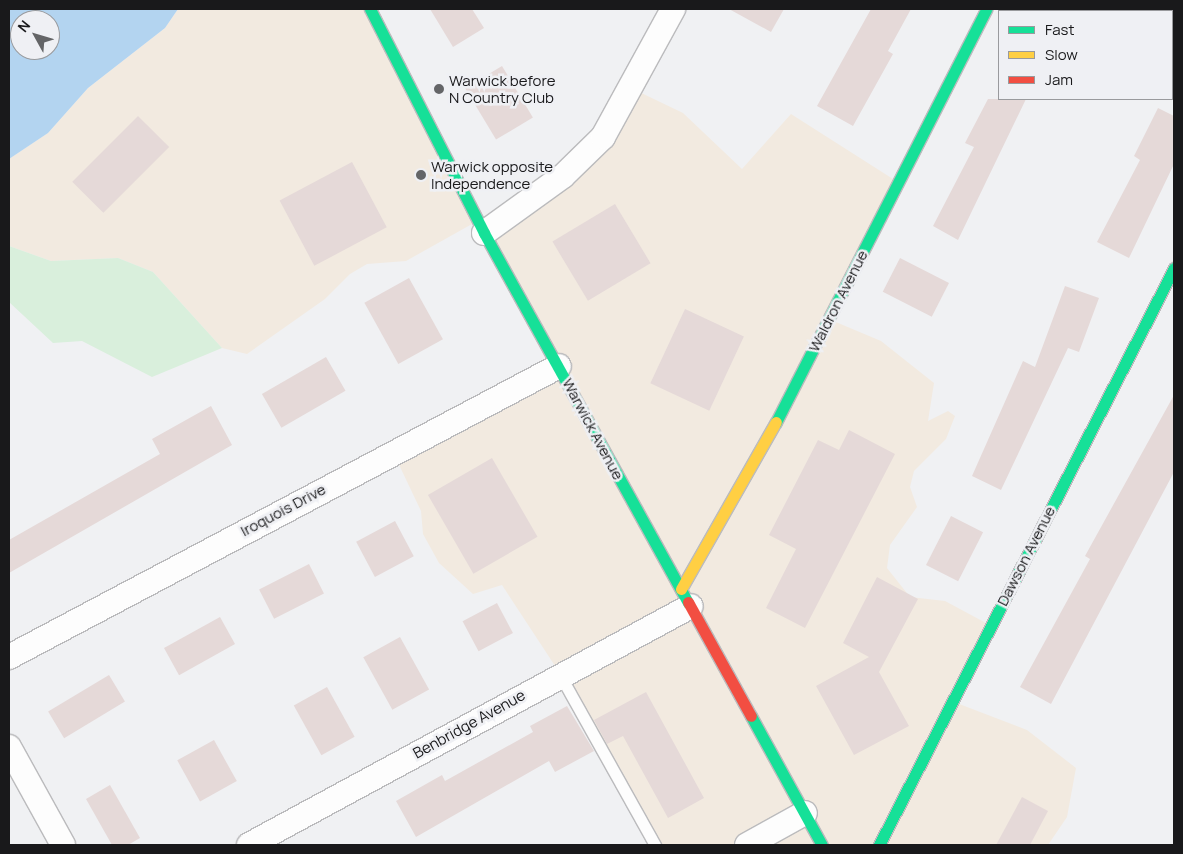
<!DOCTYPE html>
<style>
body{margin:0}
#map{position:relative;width:1183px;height:854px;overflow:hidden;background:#f0f1f3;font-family:Manrope,sans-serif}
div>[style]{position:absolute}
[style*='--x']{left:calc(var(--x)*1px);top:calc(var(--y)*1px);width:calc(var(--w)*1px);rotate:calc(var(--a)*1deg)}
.commercial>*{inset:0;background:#f2eae0}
.green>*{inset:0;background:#d9efdc}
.water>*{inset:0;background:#b3d4f0}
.building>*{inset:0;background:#e5d9d8;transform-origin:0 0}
.roads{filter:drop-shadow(1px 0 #bbbbbd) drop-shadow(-1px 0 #bbbbbd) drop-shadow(0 1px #bbbbbd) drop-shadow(0 -1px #bbbbbd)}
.lane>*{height:11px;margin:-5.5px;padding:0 5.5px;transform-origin:5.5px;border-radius:5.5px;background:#fdfdfd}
.street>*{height:24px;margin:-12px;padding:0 12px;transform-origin:12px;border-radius:12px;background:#fdfdfd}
.fast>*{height:11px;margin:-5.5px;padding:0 5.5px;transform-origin:5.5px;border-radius:5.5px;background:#16e098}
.slow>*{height:11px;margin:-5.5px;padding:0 5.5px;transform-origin:5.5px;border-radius:5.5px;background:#ffcf43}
.jam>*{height:11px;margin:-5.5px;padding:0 5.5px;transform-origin:5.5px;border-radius:5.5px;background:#f24e42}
.dots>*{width:14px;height:14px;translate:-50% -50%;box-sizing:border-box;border:2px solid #eff0f4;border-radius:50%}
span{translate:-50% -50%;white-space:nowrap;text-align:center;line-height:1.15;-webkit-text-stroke:5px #eff0f4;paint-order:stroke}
.poi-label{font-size:15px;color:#19191b}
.left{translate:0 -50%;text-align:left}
.street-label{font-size:15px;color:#19191b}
.frame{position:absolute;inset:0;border:10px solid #19191b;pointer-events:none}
.legend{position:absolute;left:998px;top:10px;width:175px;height:90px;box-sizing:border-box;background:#eff0f4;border:1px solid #999a9d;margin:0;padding:6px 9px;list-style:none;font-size:15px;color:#19191b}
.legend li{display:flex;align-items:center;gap:10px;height:25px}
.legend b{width:25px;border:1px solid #999a9d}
.north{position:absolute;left:10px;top:10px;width:50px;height:50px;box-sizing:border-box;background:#eff0f4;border:1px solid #999a9d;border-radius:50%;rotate:309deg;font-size:14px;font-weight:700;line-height:20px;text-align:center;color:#19191b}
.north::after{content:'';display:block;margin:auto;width:18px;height:22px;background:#646567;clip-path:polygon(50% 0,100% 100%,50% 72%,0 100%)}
</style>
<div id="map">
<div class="commercial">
<i style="clip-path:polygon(178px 9px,363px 9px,472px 224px,406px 261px,367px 264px,350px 274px,325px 299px,247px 354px,222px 348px,153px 272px,118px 258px,51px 261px,9px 246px,9px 159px,48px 133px,88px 88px,165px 28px)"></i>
<i style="clip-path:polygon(633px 89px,683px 113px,742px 169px,791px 114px,893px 179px,831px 320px,881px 341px,934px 383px,928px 421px,948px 411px,955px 416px,946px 439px,914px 471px,910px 487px,917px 507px,890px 545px,887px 568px,910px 597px,945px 601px,986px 623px,954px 702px,1027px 730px,1076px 768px,1067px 817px,1048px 845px,660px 845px,588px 731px,561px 675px,502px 585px,473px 594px,439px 563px,423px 534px,421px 511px,392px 450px,552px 365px,486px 237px,560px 175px)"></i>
</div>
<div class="green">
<i style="clip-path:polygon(9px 246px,51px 261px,118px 258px,153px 272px,222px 348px,152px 377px,82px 341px,53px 343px,9px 302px)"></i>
</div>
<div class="water">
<i style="clip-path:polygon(evenodd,9px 9px,178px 9px,165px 28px,88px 88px,48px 133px,9px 159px,9px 9px,20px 20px,50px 20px,50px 50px,20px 50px,20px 20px)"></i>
</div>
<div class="building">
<i style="clip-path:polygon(430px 9px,472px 9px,484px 28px,453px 47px)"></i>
<i style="clip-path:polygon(729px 9px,784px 9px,771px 32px)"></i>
<i style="clip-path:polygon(871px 9px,911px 9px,888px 51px,893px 54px,853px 126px,817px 106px)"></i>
<i style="left:502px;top:66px;width:60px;height:43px;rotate:59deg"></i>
<i style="clip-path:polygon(988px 99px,1026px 99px,958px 240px,933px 226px,974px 147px,965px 143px)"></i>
<i style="clip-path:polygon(1158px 108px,1174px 116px,1174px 164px,1129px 258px,1097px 242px,1140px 160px,1134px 156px)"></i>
<i style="left:138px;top:116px;width:44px;height:93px;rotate:45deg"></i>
<i style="left:352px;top:162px;width:74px;height:82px;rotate:62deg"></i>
<i style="left:615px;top:204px;width:69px;height:73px;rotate:59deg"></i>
<i style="left:900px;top:258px;width:55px;height:38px;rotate:27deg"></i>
<i style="left:409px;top:278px;width:70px;height:51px;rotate:61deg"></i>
<i style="clip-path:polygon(1065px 286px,1099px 298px,1079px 352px,1068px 348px,1001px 490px,972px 476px,1023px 361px,1035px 367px)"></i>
<i style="left:685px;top:309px;width:65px;height:82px;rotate:25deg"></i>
<i style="left:326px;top:357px;width:39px;height:74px;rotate:60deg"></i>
<i style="clip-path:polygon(1174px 395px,1174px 472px,1051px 704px,1020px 687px,1090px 559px,1085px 556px)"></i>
<i style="clip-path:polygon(211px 406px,232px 445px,9px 573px,9px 540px,160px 454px,152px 439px)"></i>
<i style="clip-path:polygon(849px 430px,895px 454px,805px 628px,766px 608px,796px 549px,769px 535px,818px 440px,839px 450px)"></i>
<i style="left:492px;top:458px;width:91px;height:74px;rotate:60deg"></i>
<i style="left:951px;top:516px;width:36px;height:55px;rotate:27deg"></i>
<i style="left:395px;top:521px;width:40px;height:44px;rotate:62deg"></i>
<i style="left:309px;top:564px;width:33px;height:56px;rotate:63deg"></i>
<i style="clip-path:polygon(877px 577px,918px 599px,879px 672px,909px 726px,854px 755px,816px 686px,869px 657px,843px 643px)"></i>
<i style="left:497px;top:603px;width:34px;height:39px;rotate:62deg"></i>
<i style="left:220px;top:617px;width:31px;height:64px;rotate:61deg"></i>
<i style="left:400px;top:637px;width:60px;height:42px;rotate:61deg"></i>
<i style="left:109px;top:675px;width:31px;height:71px;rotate:59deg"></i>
<i style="left:327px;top:687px;width:57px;height:38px;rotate:61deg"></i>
<i style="clip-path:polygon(646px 692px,704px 798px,668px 818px,623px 736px,607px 744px,594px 720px)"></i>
<i style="clip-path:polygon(567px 706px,594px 751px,555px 772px,549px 761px,416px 837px,396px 801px,442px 775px,445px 781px,533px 732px,530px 726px)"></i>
<i style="left:214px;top:740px;width:47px;height:42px;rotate:61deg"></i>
<i style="clip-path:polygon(110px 785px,140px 838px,128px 845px,112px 845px,86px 799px)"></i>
<i style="clip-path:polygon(1022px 797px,1048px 811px,1030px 845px,996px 845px)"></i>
</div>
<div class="roads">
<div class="lane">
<i style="--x:560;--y:675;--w:195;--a:60.8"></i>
</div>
<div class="street">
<i style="--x:484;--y:233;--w:97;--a:-35.8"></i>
<i style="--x:563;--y:176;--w:56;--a:-44.3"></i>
<i style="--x:603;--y:137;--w:146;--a:-61.3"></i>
<i style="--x:9;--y:657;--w:622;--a:-27.88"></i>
<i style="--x:9;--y:747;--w:112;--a:61.1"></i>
<i style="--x:249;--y:845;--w:502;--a:-28.4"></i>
<i style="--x:747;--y:845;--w:66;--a:-28.9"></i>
</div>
<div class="fast">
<i style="--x:370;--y:9;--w:251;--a:63"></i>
<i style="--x:484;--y:233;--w:422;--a:61.1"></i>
<i style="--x:776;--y:422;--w:463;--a:-63"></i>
<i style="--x:751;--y:716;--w:147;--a:61.2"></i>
<i style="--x:879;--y:845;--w:648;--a:-62.92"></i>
</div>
<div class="slow">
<i style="--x:681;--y:589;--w:192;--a:-60.4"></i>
</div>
<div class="jam">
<i style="--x:688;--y:602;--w:130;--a:61.1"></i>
</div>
</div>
<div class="dots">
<i style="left:439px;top:89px;background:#646567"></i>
<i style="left:421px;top:175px;background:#646567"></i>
</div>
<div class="poi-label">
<span class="left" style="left:449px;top:89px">Warwick before<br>N Country Club</span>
<span class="left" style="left:431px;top:175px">Warwick opposite<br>Independence</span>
</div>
<div class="street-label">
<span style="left:838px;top:301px;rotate:-63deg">Waldron Avenue</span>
<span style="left:593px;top:429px;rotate:62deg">Warwick Avenue</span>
<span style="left:283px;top:510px;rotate:-28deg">Iroquois Drive</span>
<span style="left:1026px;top:556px;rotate:-63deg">Dawson Avenue</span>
<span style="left:469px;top:724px;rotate:-29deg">Benbridge Avenue</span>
</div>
<div class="frame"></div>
<ul class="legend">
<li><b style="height:6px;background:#16e098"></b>Fast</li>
<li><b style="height:6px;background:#ffcf43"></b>Slow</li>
<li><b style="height:6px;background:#f24e42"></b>Jam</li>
</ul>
<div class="north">N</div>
</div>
